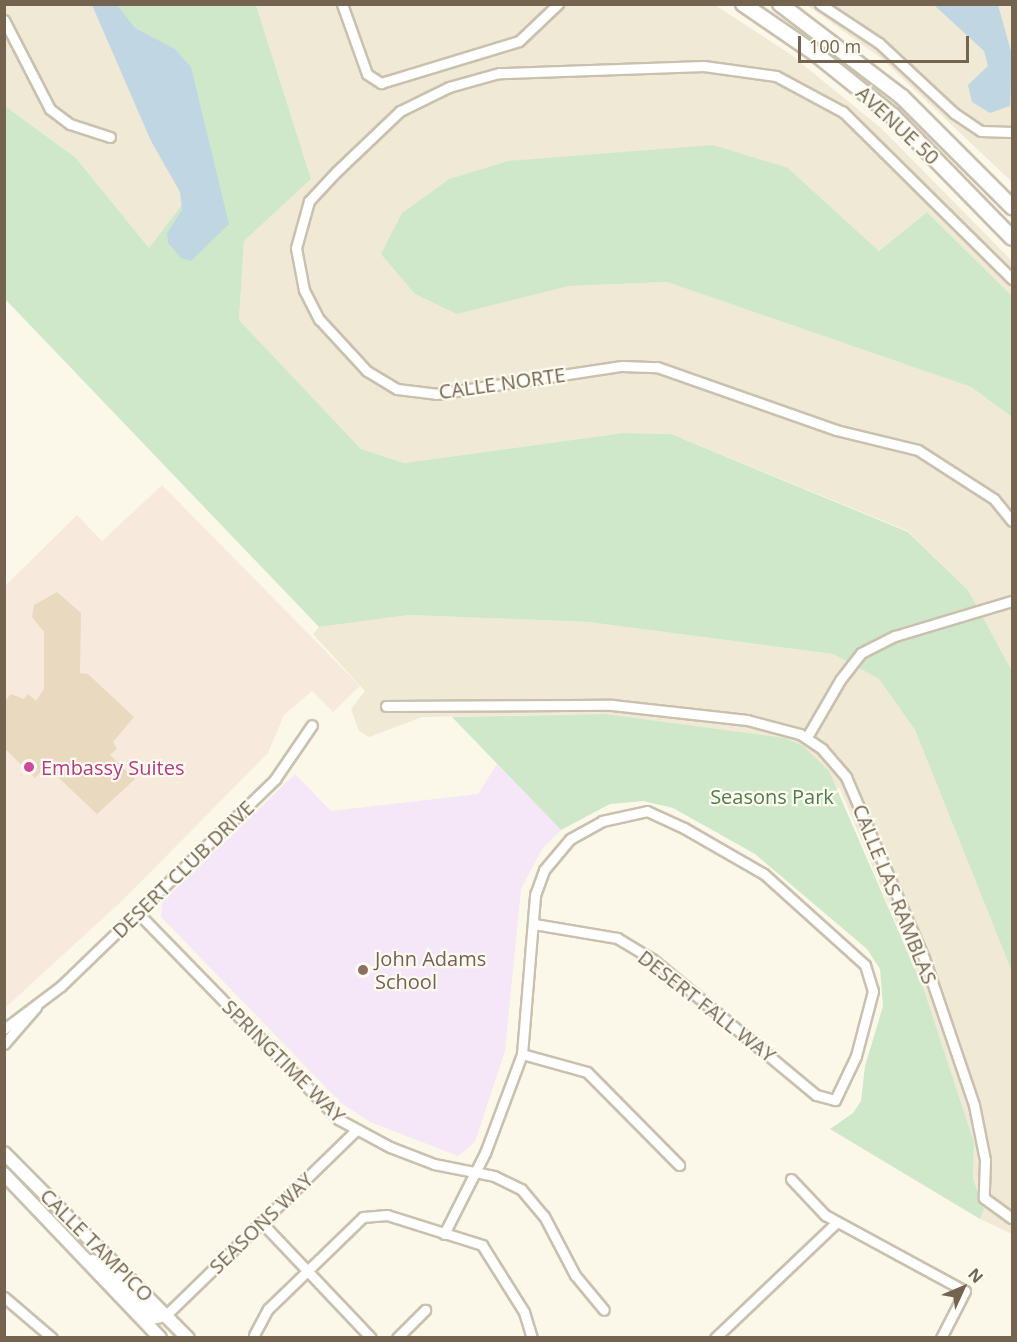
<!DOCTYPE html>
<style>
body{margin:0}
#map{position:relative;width:1017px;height:1342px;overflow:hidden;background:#fbf8ea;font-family:"Open Sans",sans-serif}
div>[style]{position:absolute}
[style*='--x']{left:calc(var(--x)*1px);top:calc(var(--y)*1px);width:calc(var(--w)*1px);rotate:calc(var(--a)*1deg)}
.residential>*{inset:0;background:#efe9d6}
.commercial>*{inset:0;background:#f7eadc}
.education>*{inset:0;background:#f5e7f8}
.green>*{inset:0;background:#cfe8ca}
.water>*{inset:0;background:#c0d7e3}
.building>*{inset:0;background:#e9d9bf}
.roads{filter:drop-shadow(2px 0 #cac0ae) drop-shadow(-2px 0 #cac0ae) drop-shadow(0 2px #cac0ae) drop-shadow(0 -2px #cac0ae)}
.minor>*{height:9px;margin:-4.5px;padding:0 4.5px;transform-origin:4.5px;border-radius:4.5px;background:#fff}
.tertiary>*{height:12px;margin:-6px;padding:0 6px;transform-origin:6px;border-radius:6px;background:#fff}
.secondary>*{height:14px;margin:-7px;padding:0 7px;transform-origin:7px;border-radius:7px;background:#fff}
.dots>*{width:16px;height:16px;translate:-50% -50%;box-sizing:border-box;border:3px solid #fefbf1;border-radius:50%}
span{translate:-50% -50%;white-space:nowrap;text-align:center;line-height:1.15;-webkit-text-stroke:4.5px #fefbf1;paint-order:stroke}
.street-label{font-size:20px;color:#74644f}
.hotel-label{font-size:20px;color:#b23c85}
.left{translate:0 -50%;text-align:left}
.park-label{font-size:20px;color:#507e4b}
.education-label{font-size:20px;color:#785e54}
.frame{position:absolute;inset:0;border:6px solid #74644f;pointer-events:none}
.north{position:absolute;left:933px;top:1258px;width:60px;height:60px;-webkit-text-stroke:4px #fefbf1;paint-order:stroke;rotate:46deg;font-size:16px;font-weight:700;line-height:24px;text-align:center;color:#74644f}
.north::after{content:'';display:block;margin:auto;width:21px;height:27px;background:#74644f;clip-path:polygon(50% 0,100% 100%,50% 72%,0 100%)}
.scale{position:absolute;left:798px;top:36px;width:171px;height:27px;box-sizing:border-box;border:3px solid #74644f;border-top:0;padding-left:8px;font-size:18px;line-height:21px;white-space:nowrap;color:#74644f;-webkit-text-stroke:4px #fefbf1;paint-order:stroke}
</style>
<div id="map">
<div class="residential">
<i style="clip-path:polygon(5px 5px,96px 5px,138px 112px,187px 198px,149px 248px,76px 158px,5px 106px)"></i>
<i style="clip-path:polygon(256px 5px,715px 5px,790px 54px,881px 128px,1012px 261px,1012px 296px,927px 212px,879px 251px,788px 168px,508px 161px,449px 179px,402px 213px,457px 314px,569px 286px,667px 282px,971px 387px,1012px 417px,1012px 671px,968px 590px,908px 531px,671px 434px,623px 433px,404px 463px,361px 449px,239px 320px,244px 241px,311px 179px)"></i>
<i style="clip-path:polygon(807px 5px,1012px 5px,1012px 182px,881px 58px)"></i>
<i style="clip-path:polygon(409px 615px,588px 622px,833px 654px,879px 679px,915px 730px,1012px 972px,1012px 1234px,980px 1219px,984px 1209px,973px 1178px,974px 1142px,924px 990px,840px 789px,604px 714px,422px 717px,369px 737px,359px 731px,351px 709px,365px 691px,313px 634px,319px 627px)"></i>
</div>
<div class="commercial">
<i style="clip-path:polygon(162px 485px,360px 686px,333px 712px,312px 691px,284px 715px,268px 753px,124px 899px,5px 1008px,5px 586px,77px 515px,102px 541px)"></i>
</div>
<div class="education">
<i style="clip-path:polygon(497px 764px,561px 830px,542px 849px,521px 889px,505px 1051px,475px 1142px,458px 1156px,370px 1122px,341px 1103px,161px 917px,162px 902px,295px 774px,331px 811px,478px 794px)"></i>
</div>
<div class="green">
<i style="clip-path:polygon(96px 5px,256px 5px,311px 179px,244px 241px,239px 320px,361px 449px,404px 463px,623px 433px,671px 434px,908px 532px,968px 590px,1012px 671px,1012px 972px,915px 730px,879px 679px,833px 654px,588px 622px,409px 615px,319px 627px,5px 299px,5px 106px,76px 158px,149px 248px,187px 198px,138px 112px)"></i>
<i style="clip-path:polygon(713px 145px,788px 168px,879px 251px,927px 212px,1012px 296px,1012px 417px,971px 387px,667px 282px,569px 286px,457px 314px,415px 294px,381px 254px,402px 213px,449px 179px,508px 161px)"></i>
<i style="clip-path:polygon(604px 714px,785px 738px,803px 746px,829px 771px,924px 990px,974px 1142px,973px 1178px,984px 1209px,980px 1219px,830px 1129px,853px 1113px,861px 1101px,865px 1066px,883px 1006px,880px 969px,867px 949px,755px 854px,673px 808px,643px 801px,610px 804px,561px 830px,452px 717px)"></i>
</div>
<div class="water">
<i style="clip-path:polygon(92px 5px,117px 5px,135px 28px,175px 49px,191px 67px,229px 224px,191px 261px,181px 258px,168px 243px,167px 233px,182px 210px,180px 192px,151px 141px)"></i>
<i style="clip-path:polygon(934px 5px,998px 5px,1012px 55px,1010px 106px,990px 113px,972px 102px,968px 85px,988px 66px,984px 51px)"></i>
</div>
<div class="building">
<i style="clip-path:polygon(57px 592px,81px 613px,80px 673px,88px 674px,134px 717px,113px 742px,117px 749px,110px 755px,135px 779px,97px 814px,46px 766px,35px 778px,4px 748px,4px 702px,11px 694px,24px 699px,28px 694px,36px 701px,44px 689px,44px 632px,32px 617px,34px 605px)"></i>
</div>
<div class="roads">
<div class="minor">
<i style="--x:342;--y:4;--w:74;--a:70.3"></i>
<i style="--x:367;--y:74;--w:17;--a:33"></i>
<i style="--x:381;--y:83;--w:144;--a:-16.9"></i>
<i style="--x:519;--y:41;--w:54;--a:-43.5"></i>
<i style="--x:820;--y:4;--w:71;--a:33.5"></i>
<i style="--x:879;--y:43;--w:103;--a:43"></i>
<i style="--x:954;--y:113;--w:32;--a:34"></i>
<i style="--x:981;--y:131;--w:31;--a:2"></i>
<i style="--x:4;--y:20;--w:100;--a:62.7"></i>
<i style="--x:50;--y:109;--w:25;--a:37"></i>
<i style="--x:70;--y:124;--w:42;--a:18"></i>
<i style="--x:1012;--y:279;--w:238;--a:-135.3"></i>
<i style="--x:843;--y:112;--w:76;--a:-151.8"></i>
<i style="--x:776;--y:76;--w:73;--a:-172.1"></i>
<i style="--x:704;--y:66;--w:205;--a:178"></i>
<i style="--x:499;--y:73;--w:52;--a:164.4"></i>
<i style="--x:449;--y:87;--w:55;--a:153.9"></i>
<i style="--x:400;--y:111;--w:88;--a:136.4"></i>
<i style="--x:336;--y:172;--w:40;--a:133"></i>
<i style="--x:309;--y:201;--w:49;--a:105.5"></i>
<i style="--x:296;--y:248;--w:43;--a:79.2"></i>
<i style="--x:304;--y:290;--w:33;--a:63"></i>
<i style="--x:319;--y:319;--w:71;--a:47.3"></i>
<i style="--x:367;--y:371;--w:35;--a:31"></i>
<i style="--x:397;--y:389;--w:39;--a:7"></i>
<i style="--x:436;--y:394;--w:188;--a:-8.6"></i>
<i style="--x:622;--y:366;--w:35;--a:2"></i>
<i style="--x:657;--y:367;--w:190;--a:19.4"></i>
<i style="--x:836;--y:430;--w:84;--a:13.7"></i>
<i style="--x:918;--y:450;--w:90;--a:32.8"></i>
<i style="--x:994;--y:499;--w:28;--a:51"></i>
<i style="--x:386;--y:706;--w:226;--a:-0.3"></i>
<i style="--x:612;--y:705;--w:136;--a:6.3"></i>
<i style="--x:747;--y:720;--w:55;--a:14.8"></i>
<i style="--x:800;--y:734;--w:27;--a:34"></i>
<i style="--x:822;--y:749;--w:37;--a:49"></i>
<i style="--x:846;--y:777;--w:197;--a:66.7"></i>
<i style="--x:924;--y:958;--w:155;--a:71.2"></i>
<i style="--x:974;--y:1105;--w:56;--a:78.7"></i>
<i style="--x:985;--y:1160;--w:38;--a:92"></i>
<i style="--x:984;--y:1198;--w:34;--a:36"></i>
<i style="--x:807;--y:737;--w:66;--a:-59.9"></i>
<i style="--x:840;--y:680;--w:34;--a:-52"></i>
<i style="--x:861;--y:653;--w:38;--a:-27"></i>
<i style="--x:895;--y:636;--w:122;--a:-16.7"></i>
<i style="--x:138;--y:913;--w:287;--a:45.8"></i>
<i style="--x:338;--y:1119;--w:59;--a:28.3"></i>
<i style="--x:390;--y:1147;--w:47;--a:21.1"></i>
<i style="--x:434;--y:1164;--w:61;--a:11.3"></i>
<i style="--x:494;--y:1176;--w:30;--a:26"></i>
<i style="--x:521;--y:1189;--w:35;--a:50"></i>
<i style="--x:544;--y:1216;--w:67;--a:62.3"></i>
<i style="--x:575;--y:1275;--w:45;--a:50.4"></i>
<i style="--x:4;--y:1029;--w:71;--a:-37"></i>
<i style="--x:61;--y:986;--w:298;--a:-44"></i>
<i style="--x:275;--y:779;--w:65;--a:-55.6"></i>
<i style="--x:4;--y:1044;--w:49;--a:-49.1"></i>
<i style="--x:522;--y:1054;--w:67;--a:15.5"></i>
<i style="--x:587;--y:1072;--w:131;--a:45.3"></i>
<i style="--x:791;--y:1179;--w:50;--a:46.6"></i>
<i style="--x:825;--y:1215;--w:159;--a:28.5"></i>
<i style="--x:965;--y:1291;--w:53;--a:117.1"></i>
<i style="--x:262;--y:1223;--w:158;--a:46.5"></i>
<i style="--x:444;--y:1234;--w:91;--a:-63.2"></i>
<i style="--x:485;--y:1153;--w:106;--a:-69.5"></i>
<i style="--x:522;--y:1054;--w:160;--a:-85.3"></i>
<i style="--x:535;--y:895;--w:27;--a:-70"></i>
<i style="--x:544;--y:870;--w:40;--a:-50"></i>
<i style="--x:570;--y:839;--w:37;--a:-29"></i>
<i style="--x:602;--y:821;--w:46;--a:-12.5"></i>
<i style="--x:647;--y:811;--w:41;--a:24.7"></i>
<i style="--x:684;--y:828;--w:92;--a:29.9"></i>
<i style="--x:764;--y:874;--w:136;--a:42"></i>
<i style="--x:865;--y:965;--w:27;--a:73"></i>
<i style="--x:873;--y:991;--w:67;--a:104.7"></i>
<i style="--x:856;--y:1056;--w:49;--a:115.5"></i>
<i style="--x:835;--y:1100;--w:20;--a:-165"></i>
<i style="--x:816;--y:1095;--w:213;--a:-140.3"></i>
<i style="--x:652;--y:959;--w:41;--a:-149"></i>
<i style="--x:617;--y:938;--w:84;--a:-170.4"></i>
<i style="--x:4;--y:1297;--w:63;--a:40.5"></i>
<i style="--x:166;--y:1315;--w:265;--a:-44.2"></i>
<i style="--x:254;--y:1335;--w:30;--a:-62"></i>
<i style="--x:268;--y:1309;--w:132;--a:-44.1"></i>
<i style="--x:363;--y:1217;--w:24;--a:-5"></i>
<i style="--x:387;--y:1215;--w:100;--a:17.5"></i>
<i style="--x:482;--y:1245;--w:79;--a:57.9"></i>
<i style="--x:524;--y:1312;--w:27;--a:73"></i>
<i style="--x:397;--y:1338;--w:40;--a:-45"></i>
<i style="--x:715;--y:1338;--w:168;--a:-43.6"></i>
</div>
<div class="tertiary">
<i style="--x:4;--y:1153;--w:261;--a:45.2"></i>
<i style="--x:4;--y:1174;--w:226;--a:46.4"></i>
<i style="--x:93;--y:1261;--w:84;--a:42.1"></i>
<i style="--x:155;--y:1317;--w:11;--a:-10"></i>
</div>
<div class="secondary">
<i style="--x:743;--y:4;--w:88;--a:34.4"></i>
<i style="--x:816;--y:54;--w:99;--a:38.8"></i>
<i style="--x:893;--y:116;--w:170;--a:45.7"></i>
<i style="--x:780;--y:4;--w:153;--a:37.3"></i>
<i style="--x:902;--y:97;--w:156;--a:45"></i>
</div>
</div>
<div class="dots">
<i style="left:29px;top:767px;background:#d1479c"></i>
<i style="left:363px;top:970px;background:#8d6e63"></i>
</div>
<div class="street-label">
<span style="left:898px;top:125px;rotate:43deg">AVENUE 50</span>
<span style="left:502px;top:383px;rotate:-8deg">CALLE NORTE</span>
<span style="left:183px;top:869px;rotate:-44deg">DESERT CLUB DRIVE</span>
<span style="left:895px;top:894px;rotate:68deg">CALLE LAS RAMBLAS</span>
<span style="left:707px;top:1006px;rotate:38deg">DESERT FALL WAY</span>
<span style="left:284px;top:1061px;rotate:45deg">SPRINGTIME WAY</span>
<span style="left:261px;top:1223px;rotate:-44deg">SEASONS WAY</span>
<span style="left:97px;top:1245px;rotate:45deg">CALLE TAMPICO</span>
</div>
<div class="hotel-label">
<span class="left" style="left:41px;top:767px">Embassy Suites</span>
</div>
<div class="park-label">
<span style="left:772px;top:796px">Seasons Park</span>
</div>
<div class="education-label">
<span class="left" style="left:375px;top:970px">John Adams<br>School</span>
</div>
<div class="frame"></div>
<div class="north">N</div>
<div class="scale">100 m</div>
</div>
